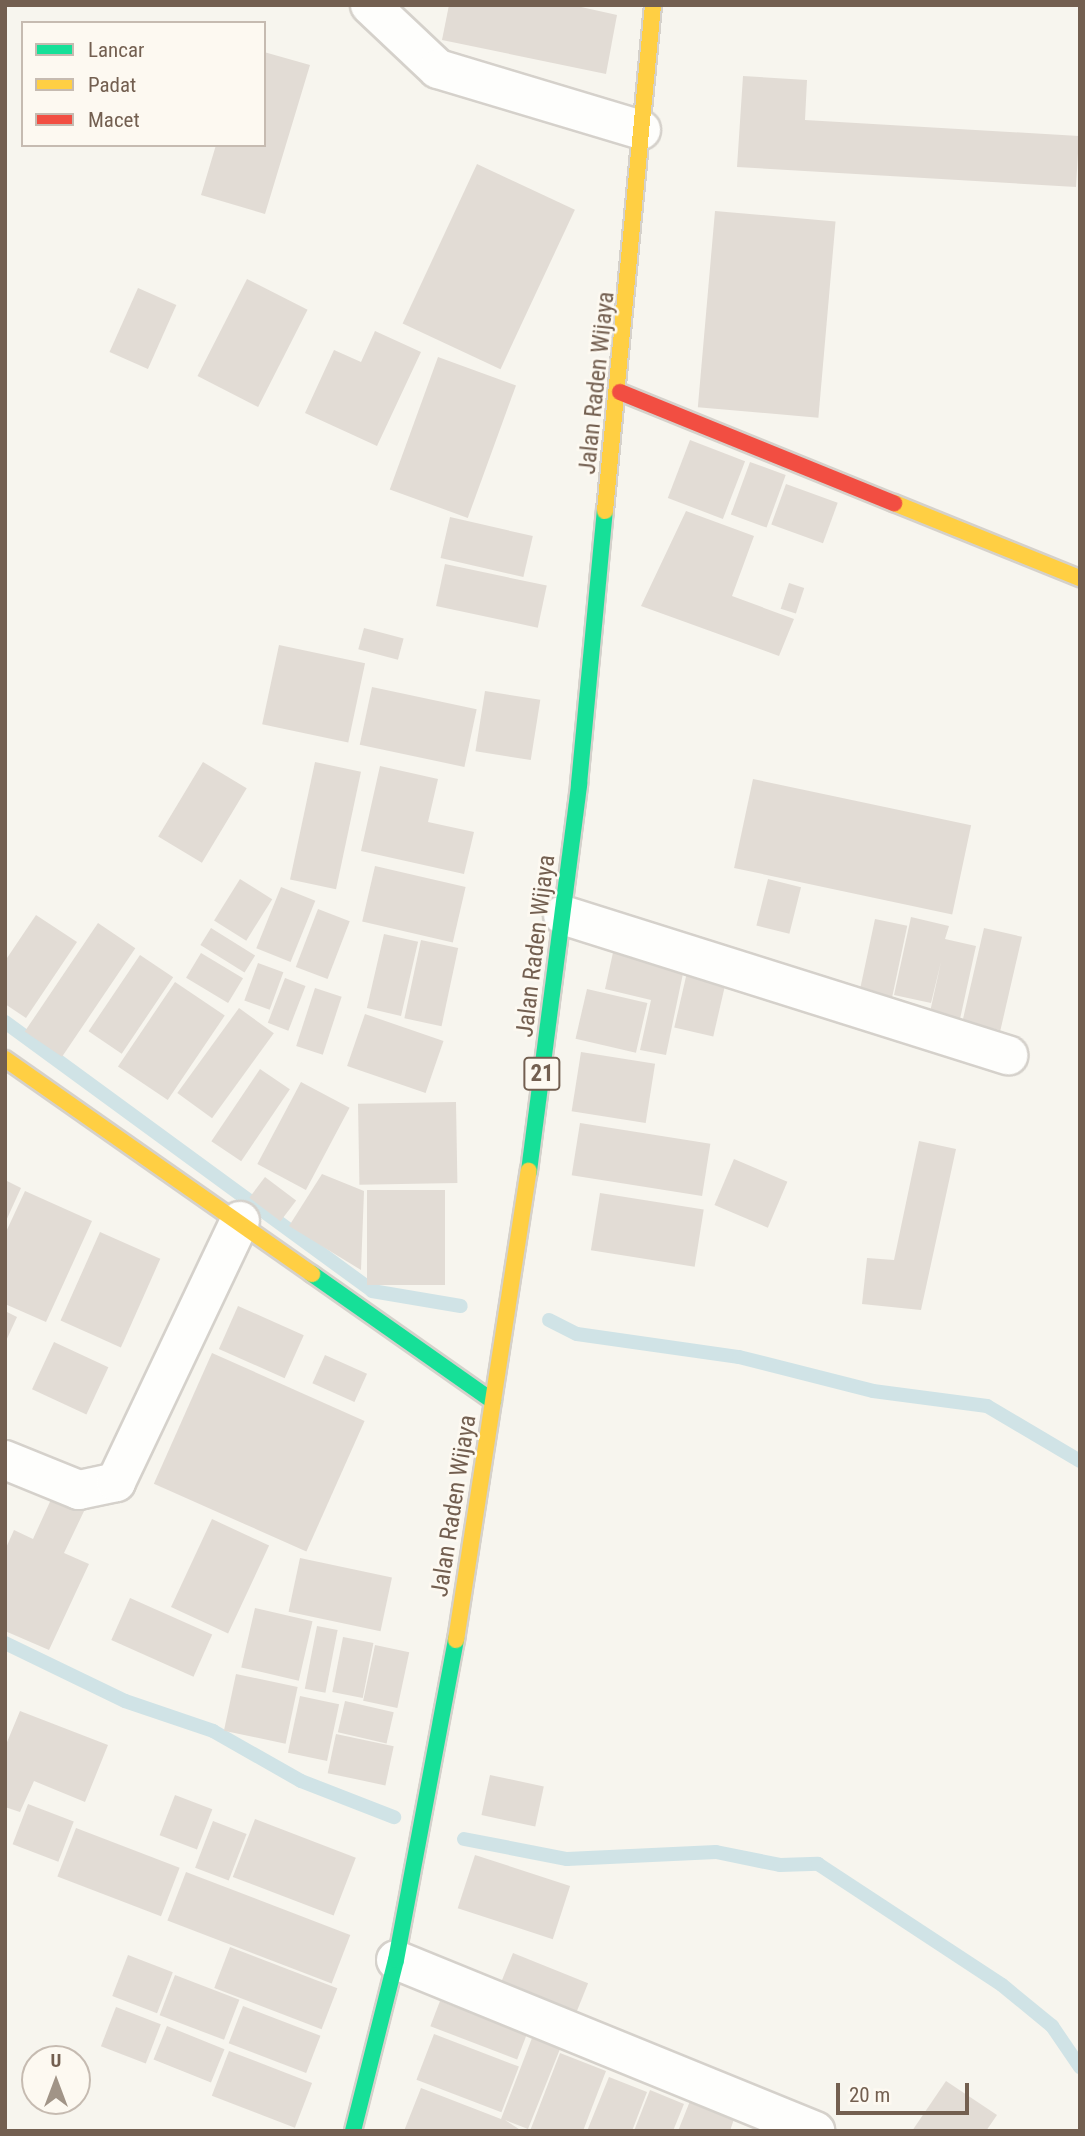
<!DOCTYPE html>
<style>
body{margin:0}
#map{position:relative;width:1085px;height:2136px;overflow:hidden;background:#f7f5ee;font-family:"Roboto Condensed",sans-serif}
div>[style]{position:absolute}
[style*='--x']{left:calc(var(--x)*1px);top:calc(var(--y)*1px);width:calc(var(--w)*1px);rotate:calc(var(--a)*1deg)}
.stream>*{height:14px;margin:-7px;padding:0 7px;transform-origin:7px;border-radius:7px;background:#d0e3e6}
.building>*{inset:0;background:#e2dcd5;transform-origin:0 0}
.roads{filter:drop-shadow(2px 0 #d5d1cb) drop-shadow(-2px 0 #d5d1cb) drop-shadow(0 2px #d5d1cb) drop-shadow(0 -2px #d5d1cb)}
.street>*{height:38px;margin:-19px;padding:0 19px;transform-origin:19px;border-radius:19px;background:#fefefc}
.fast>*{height:16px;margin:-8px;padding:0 8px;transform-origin:8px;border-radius:8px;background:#16e098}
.slow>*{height:16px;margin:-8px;padding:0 8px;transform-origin:8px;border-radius:8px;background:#ffcf43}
.jam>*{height:16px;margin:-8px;padding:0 8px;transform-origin:8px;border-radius:8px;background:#f24e42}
span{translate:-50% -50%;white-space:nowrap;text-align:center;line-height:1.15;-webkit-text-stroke:5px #fdf9f1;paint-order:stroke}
.shield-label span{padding:2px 5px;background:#fdf9f1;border:2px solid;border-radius:5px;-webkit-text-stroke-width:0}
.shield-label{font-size:23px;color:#735f50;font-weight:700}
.street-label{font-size:24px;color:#735f50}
.frame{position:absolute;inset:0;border:7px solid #735f50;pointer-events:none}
.legend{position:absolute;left:21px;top:21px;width:245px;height:126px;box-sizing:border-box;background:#fdf9f1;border:2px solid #c6bbb1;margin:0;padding:9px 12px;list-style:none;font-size:21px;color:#735f50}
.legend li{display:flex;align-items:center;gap:14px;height:35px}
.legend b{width:35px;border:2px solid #c6bbb1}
.north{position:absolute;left:21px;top:2045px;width:70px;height:70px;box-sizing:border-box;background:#fdf9f1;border:2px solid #c6bbb1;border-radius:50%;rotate:0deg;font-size:19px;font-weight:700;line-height:28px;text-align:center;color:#735f50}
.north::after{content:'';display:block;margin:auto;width:24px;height:32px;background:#a19487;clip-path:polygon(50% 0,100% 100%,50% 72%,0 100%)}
.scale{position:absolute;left:836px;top:2083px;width:133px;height:32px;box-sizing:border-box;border:4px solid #735f50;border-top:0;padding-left:9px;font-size:21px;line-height:24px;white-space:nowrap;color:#735f50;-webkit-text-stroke:5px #fdf9f1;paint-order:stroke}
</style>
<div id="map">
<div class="stream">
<i style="--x:5;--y:1022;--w:455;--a:36.2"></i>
<i style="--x:372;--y:1291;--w:90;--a:9.6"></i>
<i style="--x:549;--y:1320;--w:31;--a:27"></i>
<i style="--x:577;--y:1334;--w:164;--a:8.1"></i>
<i style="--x:739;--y:1357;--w:138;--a:14.2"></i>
<i style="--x:873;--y:1391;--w:115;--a:7.5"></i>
<i style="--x:987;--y:1406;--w:108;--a:30.6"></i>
<i style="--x:5;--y:1643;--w:133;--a:25.8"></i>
<i style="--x:125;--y:1701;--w:93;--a:18.8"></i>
<i style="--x:213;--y:1731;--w:101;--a:29.6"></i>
<i style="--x:301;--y:1781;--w:100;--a:21.2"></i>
<i style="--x:464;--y:1839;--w:105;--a:11"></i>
<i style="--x:567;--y:1859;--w:149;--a:-2.7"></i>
<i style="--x:716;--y:1852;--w:65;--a:11.5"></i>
<i style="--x:780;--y:1865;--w:38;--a:-2"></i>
<i style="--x:818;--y:1864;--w:220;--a:33.3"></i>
<i style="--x:1002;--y:1985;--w:65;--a:39.4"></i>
<i style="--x:1052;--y:2026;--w:50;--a:55.7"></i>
</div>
<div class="building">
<i style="clip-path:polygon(449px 5px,572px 5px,617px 15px,606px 74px,442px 40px)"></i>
<i style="clip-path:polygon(264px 52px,310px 65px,265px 214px,201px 195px,216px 145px,264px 145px)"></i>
<i style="clip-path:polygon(743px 76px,807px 80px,805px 120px,1079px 136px,1076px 187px,737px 167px)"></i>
<i style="left:477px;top:164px;width:108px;height:176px;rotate:25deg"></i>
<i style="left:715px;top:211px;width:121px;height:197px;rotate:5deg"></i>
<i style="left:247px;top:279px;width:68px;height:109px;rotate:27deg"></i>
<i style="left:138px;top:288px;width:42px;height:70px;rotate:24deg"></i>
<i style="clip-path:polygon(375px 331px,421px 352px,377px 446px,305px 413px,334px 350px,361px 362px)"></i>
<i style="left:438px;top:357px;width:83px;height:141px;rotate:20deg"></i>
<i style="left:690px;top:440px;width:59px;height:62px;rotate:21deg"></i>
<i style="left:750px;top:462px;width:38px;height:56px;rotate:20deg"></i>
<i style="left:786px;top:484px;width:55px;height:43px;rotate:20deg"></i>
<i style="clip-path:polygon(686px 511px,754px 536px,732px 596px,794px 619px,779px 656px,641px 606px)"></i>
<i style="left:450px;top:517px;width:85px;height:42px;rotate:13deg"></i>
<i style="left:445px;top:564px;width:104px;height:43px;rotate:12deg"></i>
<i style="left:789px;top:583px;width:16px;height:27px;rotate:18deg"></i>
<i style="left:364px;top:628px;width:41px;height:22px;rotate:15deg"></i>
<i style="left:279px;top:645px;width:88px;height:81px;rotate:12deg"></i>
<i style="left:372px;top:687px;width:107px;height:59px;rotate:12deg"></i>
<i style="left:485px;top:691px;width:56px;height:61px;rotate:9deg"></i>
<i style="left:203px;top:762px;width:51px;height:87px;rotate:31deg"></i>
<i style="left:315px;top:762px;width:47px;height:120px;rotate:12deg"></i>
<i style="clip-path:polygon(380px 766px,438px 779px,428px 822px,474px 832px,464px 874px,361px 851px)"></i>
<i style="left:753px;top:779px;width:223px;height:91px;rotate:12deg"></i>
<i style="left:375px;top:866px;width:93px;height:57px;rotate:13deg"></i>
<i style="left:240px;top:879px;width:38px;height:49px;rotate:32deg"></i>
<i style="left:768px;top:879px;width:34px;height:48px;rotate:14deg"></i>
<i style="left:281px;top:887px;width:37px;height:66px;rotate:22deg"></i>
<i style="left:318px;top:909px;width:34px;height:62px;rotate:21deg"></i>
<i style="clip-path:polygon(36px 915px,77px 942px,26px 1018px,5px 1004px,5px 961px)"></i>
<i style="clip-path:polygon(911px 917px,949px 926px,945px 939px,976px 946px,960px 1019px,930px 1012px,941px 962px,931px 1003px,894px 995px)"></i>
<i style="left:875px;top:919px;width:33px;height:75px;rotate:12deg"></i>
<i style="left:98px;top:923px;width:45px;height:131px;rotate:34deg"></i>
<i style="left:211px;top:928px;width:52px;height:20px;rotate:32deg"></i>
<i style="left:984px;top:928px;width:39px;height:96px;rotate:13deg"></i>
<i style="left:384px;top:934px;width:35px;height:76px;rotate:13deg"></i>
<i style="left:421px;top:940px;width:38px;height:80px;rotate:12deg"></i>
<i style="clip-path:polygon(614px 948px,685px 964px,666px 1055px,640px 1050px,651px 1000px,605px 989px)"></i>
<i style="left:201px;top:953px;width:49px;height:29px;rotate:31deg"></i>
<i style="left:140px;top:955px;width:40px;height:92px;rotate:34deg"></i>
<i style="left:258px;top:963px;width:27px;height:40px;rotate:20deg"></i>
<i style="left:688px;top:968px;width:40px;height:61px;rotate:13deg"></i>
<i style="left:285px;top:978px;width:22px;height:48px;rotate:21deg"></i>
<i style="left:175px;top:982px;width:60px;height:102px;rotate:34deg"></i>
<i style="left:315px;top:988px;width:28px;height:61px;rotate:18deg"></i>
<i style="left:587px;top:989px;width:62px;height:51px;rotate:13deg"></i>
<i style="left:239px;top:1008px;width:43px;height:105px;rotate:36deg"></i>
<i style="left:365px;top:1014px;width:83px;height:55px;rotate:19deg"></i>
<i style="left:581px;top:1052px;width:75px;height:60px;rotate:9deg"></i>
<i style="left:260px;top:1069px;width:36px;height:87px;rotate:34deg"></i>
<i style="left:301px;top:1082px;width:55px;height:93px;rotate:28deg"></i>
<i style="left:456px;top:1102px;width:81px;height:98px;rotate:89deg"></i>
<i style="left:580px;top:1123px;width:132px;height:53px;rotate:9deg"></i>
<i style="clip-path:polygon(919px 1141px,956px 1149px,921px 1310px,862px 1304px,867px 1258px,894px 1260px)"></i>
<i style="left:734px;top:1159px;width:58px;height:50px;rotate:23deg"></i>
<i style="clip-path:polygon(322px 1174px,364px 1191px,361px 1270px,289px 1226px)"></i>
<i style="left:265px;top:1177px;width:39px;height:26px;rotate:37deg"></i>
<i style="clip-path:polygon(5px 1180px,21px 1188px,5px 1223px)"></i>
<i style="left:367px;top:1190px;width:78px;height:95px"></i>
<i style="clip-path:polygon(25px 1191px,92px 1221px,46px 1322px,5px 1304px,5px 1234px)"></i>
<i style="left:600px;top:1193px;width:105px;height:58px;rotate:9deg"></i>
<i style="left:100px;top:1232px;width:66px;height:97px;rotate:24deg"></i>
<i style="left:238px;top:1306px;width:72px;height:47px;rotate:24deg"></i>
<i style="clip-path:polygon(5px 1311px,17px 1317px,5px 1343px)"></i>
<i style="left:54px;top:1342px;width:60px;height:52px;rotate:25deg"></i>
<i style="left:212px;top:1353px;width:167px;height:143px;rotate:24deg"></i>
<i style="left:325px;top:1355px;width:46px;height:31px;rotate:24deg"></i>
<i style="clip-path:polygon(54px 1493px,86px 1507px,64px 1553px,89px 1564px,49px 1650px,5px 1631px,5px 1550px,14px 1530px,33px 1539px)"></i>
<i style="left:212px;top:1519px;width:63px;height:97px;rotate:25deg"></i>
<i style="left:300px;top:1558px;width:94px;height:55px;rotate:12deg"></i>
<i style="left:130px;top:1598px;width:90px;height:46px;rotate:24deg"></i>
<i style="left:255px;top:1608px;width:59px;height:61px;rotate:13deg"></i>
<i style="left:317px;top:1626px;width:21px;height:64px;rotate:11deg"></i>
<i style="left:343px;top:1637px;width:31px;height:56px;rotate:11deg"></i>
<i style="left:375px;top:1645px;width:35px;height:57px;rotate:12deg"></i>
<i style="left:236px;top:1674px;width:63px;height:58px;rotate:12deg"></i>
<i style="left:300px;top:1696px;width:40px;height:58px;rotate:12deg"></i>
<i style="left:345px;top:1701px;width:50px;height:32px;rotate:13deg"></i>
<i style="clip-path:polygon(20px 1711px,108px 1745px,85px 1802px,34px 1781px,20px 1812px,5px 1807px,5px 1747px)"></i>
<i style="left:336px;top:1734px;width:59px;height:40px;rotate:12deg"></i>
<i style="left:490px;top:1775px;width:55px;height:41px;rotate:12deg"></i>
<i style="left:175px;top:1795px;width:40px;height:43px;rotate:21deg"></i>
<i style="left:28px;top:1804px;width:49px;height:43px;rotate:21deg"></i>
<i style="left:255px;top:1819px;width:108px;height:62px;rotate:21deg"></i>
<i style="left:213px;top:1821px;width:36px;height:50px;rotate:21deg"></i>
<i style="left:76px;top:1828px;width:111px;height:52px;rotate:21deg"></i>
<i style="left:475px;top:1855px;width:100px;height:56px;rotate:18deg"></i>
<i style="left:186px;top:1872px;width:176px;height:52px;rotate:21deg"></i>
<i style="left:230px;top:1947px;width:115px;height:44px;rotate:21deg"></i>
<i style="left:513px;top:1953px;width:81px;height:33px;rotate:22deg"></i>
<i style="left:128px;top:1955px;width:48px;height:44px;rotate:21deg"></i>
<i style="left:175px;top:1975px;width:69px;height:43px;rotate:21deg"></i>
<i style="left:440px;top:2001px;width:93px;height:27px;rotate:21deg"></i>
<i style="left:243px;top:2006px;width:83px;height:40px;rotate:21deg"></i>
<i style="left:116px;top:2007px;width:48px;height:42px;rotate:21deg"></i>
<i style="left:167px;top:2026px;width:62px;height:36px;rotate:22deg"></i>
<i style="left:434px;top:2034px;width:91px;height:49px;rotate:21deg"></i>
<i style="clip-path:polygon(532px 2038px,560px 2049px,528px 2129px,505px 2120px,522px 2131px,404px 2131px,421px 2088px,501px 2119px)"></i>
<i style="left:229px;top:2051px;width:89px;height:48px;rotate:21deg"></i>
<i style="clip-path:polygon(560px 2053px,606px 2071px,583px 2131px,530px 2131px)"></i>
<i style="clip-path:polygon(609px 2077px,647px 2092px,632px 2131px,587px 2131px)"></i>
<i style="clip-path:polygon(946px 2081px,997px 2115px,986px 2131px,912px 2131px)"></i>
<i style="clip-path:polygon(650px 2090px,684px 2104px,673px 2131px,634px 2131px)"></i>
<i style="clip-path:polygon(690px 2101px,734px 2119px,730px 2131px,678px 2131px)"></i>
</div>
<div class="roads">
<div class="street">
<i style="--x:370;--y:5;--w:93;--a:43.3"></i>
<i style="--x:438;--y:69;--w:212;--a:16.7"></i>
<i style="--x:563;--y:915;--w:467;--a:17.5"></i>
<i style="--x:5;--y:1460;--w:80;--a:22.1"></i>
<i style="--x:79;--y:1490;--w:38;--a:-12"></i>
<i style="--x:116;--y:1482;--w:289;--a:-64.6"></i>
<i style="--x:396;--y:1960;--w:453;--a:22.2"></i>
</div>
<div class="fast">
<i style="--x:529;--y:1171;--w:390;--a:-82.6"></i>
<i style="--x:579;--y:784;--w:274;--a:-84.6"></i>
<i style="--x:312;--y:1274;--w:221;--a:35.1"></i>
<i style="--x:353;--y:2131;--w:176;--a:-75.9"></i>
<i style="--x:396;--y:1960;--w:326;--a:-79.4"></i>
</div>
<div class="slow">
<i style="--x:894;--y:503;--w:201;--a:22"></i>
<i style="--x:605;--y:511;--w:508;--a:-84.58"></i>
<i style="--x:5;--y:1059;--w:375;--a:35"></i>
<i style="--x:456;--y:1640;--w:475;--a:-81.2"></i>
</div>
<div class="jam">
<i style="--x:620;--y:392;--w:296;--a:22.1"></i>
</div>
</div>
<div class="shield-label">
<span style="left:542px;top:1074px">21</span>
</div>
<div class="street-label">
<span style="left:597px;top:383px;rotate:-84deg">Jalan Raden Wijaya</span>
<span style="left:536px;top:946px;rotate:-83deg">Jalan Raden Wijaya</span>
<span style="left:454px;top:1506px;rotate:-81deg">Jalan Raden Wijaya</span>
</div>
<div class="frame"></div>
<ul class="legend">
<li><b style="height:9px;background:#16e098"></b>Lancar</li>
<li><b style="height:9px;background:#ffcf43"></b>Padat</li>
<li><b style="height:9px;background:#f24e42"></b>Macet</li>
</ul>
<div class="north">U</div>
<div class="scale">20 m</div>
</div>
